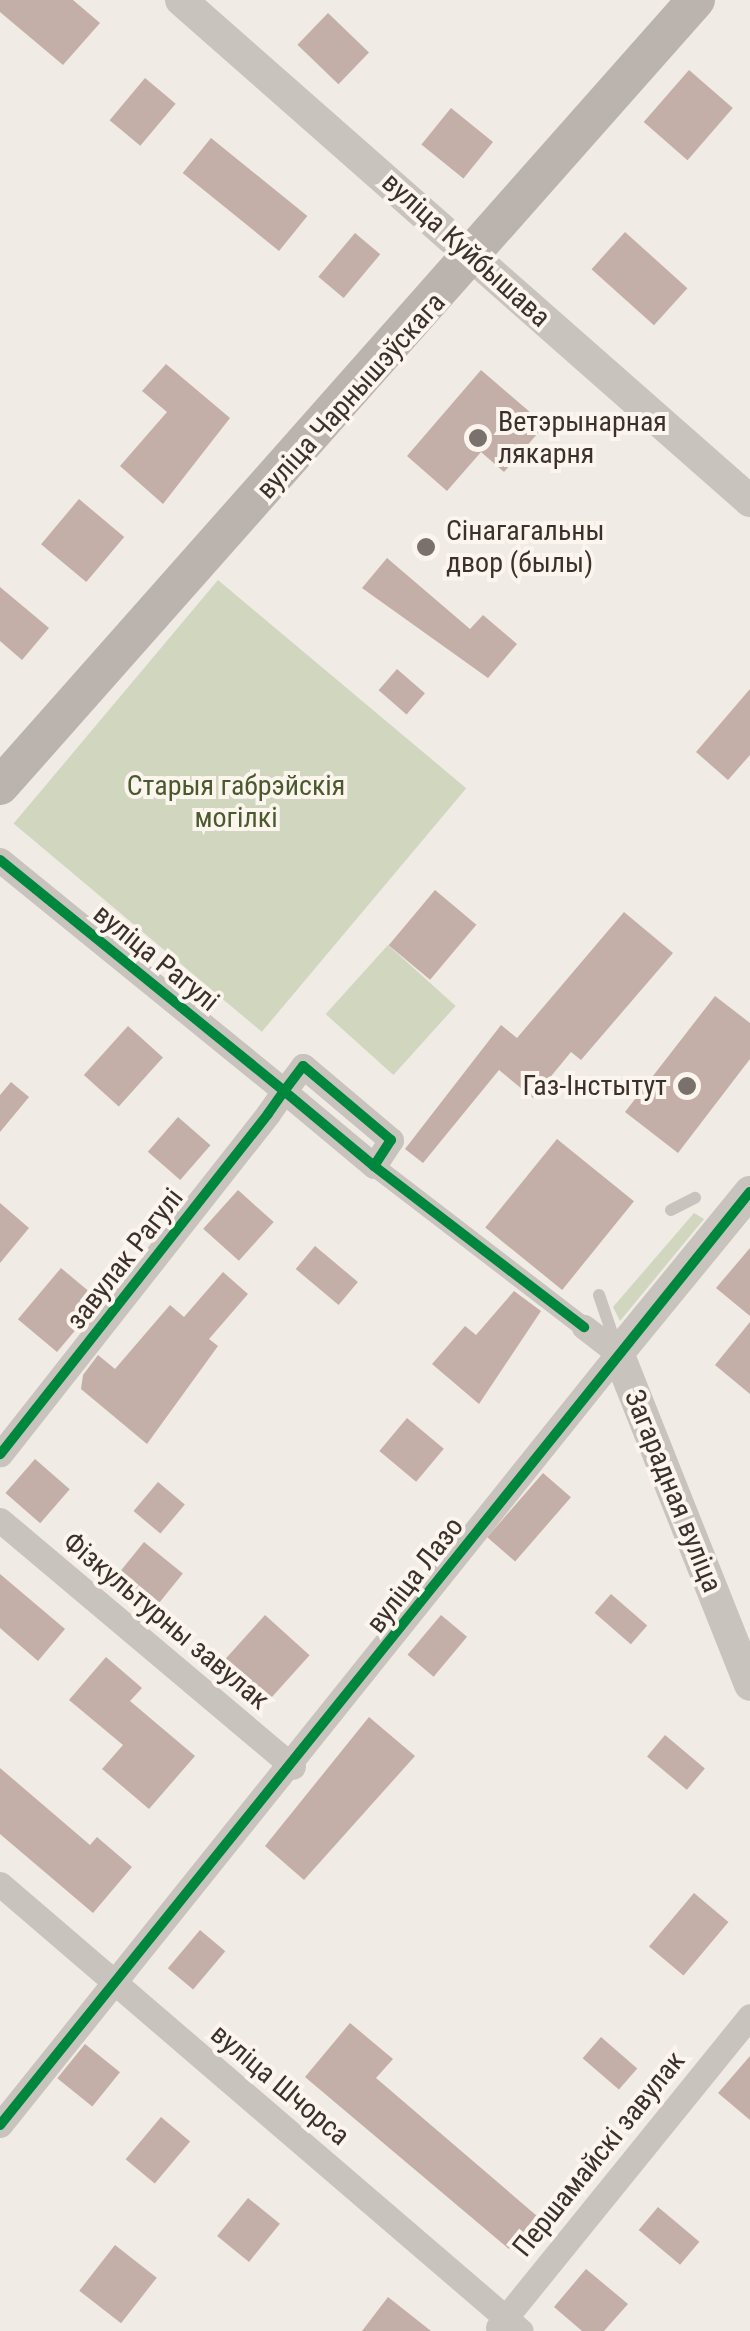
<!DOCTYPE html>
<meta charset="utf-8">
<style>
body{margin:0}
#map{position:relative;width:750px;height:2331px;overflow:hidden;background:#f0ebe5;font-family:"Roboto Condensed",sans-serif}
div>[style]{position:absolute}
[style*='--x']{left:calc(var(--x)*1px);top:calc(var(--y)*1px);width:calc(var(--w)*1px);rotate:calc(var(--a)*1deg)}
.green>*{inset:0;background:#d1d6bf;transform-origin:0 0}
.building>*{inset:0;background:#c3afa7;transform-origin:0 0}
.service>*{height:12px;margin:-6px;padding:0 6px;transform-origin:6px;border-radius:6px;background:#c9c3be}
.pedestrian>*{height:20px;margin:-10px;padding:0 10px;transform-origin:10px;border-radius:10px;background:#c9c3be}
.minor>*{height:25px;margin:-12.5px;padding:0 12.5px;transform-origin:12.5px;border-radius:12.5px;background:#c9c3be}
.tertiary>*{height:32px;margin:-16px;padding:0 16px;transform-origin:16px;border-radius:16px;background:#c9c3be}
.secondary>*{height:38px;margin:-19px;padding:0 19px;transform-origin:19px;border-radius:19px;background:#bab3ae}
.cycleway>*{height:10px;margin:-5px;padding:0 5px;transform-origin:5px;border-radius:5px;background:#00873e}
.dots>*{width:28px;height:28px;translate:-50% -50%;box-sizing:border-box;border:5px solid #fbf5ee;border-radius:50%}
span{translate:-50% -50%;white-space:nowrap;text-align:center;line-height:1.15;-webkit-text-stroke:8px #fbf5ee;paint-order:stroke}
.street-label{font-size:28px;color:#3b302b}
.poi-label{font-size:28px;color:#3b302b}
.left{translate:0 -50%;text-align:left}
.right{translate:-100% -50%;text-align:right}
.park-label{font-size:28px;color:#4a5a2e}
</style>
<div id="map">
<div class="green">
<i style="left:218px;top:580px;width:324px;height:318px;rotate:40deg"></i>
<i style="left:388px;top:945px;width:91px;height:93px;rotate:42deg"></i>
<i style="clip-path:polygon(694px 1213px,704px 1219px,620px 1321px,613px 1307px)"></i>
</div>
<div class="building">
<i style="clip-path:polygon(0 0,73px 0,100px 23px,63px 65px,0 12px)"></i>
<i style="left:328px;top:13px;width:57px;height:44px;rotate:44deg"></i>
<i style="left:689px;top:70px;width:58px;height:69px;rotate:41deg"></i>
<i style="left:145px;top:78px;width:40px;height:55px;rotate:40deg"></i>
<i style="left:451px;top:108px;width:54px;height:47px;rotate:39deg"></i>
<i style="left:211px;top:138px;width:124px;height:45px;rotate:39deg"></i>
<i style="left:625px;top:232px;width:84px;height:50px;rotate:42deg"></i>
<i style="left:355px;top:233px;width:33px;height:57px;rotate:40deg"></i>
<i style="clip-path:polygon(166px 364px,230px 418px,163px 504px,120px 466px,167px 412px,142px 391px)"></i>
<i style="clip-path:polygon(481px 370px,545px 425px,504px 472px,481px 452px,447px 491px,407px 456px)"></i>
<i style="left:79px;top:499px;width:59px;height:59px;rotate:40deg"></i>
<i style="clip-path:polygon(387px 558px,470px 629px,483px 615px,517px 644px,488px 678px,362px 588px)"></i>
<i style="clip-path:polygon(0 587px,49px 628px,22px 660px,0 641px)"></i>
<i style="left:397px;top:669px;width:37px;height:28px;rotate:41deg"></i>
<i style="clip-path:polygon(750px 689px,750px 755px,728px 780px,696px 752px)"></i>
<i style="left:435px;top:890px;width:54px;height:72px;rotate:40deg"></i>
<i style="clip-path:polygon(624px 912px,673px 953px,581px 1060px,571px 1052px,533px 1098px,499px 1070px,423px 1163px,405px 1149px,501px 1025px,517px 1038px)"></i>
<i style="clip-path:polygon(715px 996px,750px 1023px,750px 1059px,678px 1153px,625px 1112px)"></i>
<i style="left:128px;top:1026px;width:47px;height:66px;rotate:42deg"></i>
<i style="clip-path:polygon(11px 1082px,29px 1097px,0 1132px,0 1095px)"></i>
<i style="left:178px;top:1117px;width:43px;height:46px;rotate:41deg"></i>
<i style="left:557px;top:1139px;width:99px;height:114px;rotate:39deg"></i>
<i style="left:238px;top:1190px;width:48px;height:52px;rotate:42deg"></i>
<i style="clip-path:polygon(0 1203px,29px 1228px,0 1263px)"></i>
<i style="left:315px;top:1246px;width:56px;height:30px;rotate:40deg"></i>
<i style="clip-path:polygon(750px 1248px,750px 1316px,716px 1288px)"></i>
<i style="left:61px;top:1268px;width:51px;height:67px;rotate:40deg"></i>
<i style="clip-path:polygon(223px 1272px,248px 1294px,209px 1339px,218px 1346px,147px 1444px,81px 1389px,83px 1375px,98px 1355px,115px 1369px,170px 1305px,184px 1317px)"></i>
<i style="clip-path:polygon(514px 1291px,541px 1311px,479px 1404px,432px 1364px,465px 1326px,476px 1335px)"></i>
<i style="clip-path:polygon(750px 1322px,750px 1394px,715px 1365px)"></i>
<i style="left:407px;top:1418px;width:48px;height:43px;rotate:40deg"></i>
<i style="left:35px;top:1459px;width:46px;height:45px;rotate:41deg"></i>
<i style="left:543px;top:1473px;width:37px;height:85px;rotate:41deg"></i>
<i style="left:158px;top:1482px;width:35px;height:38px;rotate:40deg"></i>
<i style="left:144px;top:1542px;width:50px;height:53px;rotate:39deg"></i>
<i style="clip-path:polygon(0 1574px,65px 1629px,38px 1661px,0 1628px)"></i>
<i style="left:611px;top:1594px;width:48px;height:25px;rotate:41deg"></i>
<i style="left:265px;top:1615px;width:60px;height:63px;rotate:42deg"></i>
<i style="left:441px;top:1615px;width:34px;height:52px;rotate:40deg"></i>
<i style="clip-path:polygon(106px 1657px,142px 1688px,130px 1701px,195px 1756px,149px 1809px,102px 1769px,123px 1745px,69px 1700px)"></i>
<i style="clip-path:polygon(369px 1717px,415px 1756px,304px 1880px,265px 1846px)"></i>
<i style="left:665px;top:1735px;width:52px;height:28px;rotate:40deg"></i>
<i style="clip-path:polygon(0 1768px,90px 1845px,97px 1837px,132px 1867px,93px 1913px,0 1834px)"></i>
<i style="left:694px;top:1893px;width:45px;height:70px;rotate:40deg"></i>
<i style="left:200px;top:1930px;width:33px;height:50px;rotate:40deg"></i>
<i style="clip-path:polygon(350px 2023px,393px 2059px,376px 2078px,537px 2216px,509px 2249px,305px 2077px)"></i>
<i style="left:601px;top:2037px;width:48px;height:28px;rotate:41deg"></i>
<i style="left:85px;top:2044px;width:45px;height:44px;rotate:39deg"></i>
<i style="clip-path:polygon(750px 2056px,750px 2120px,718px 2093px)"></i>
<i style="left:161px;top:2117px;width:38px;height:55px;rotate:40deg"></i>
<i style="left:248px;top:2198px;width:41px;height:49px;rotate:39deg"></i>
<i style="left:658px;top:2207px;width:54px;height:30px;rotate:40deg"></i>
<i style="left:115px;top:2245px;width:53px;height:58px;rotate:38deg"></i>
<i style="clip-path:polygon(586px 2269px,628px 2304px,604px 2331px,582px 2331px,554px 2307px)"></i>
<i style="clip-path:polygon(388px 2297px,431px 2331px,362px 2331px)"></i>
</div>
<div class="service">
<i style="--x:671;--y:1210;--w:27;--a:-27"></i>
<i style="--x:599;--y:1295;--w:53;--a:71.2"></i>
</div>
<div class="pedestrian">
<i style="--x:374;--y:1166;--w:265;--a:37.5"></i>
</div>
<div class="minor">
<i style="--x:0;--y:860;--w:366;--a:39.1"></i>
<i style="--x:284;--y:1091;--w:117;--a:39.8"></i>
<i style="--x:374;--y:1166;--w:31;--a:-57"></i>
<i style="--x:391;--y:1140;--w:115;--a:-139.9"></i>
<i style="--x:303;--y:1066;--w:31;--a:127"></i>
<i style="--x:284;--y:1091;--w:28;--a:125"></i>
<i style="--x:268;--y:1114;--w:433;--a:128.2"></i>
<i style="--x:0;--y:1520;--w:383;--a:40.1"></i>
<i style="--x:0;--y:1884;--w:686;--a:40.63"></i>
<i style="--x:0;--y:2125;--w:989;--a:-51.32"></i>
<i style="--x:618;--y:1353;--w:43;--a:-142.6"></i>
<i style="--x:498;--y:2327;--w:400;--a:-51"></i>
</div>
<div class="tertiary">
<i style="--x:181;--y:0;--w:758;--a:41.36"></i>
<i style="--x:750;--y:1192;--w:208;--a:129.3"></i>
<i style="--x:618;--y:1353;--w:357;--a:68.3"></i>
</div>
<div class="secondary">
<i style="--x:0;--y:786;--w:1050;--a:-48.48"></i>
</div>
<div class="cycleway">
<i style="--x:0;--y:860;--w:366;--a:39.1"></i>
<i style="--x:284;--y:1091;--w:117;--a:39.8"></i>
<i style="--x:374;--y:1166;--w:31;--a:-57"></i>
<i style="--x:391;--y:1140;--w:115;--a:-139.9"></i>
<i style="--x:303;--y:1066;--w:31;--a:127"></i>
<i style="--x:284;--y:1091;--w:28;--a:125"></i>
<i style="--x:268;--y:1114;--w:433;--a:128.2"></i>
<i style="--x:374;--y:1166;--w:265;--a:37.5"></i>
<i style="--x:0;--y:2125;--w:1197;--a:-51.21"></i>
</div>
<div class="dots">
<i style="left:478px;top:438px;background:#7a716c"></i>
<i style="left:426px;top:547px;background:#7a716c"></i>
<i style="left:687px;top:1086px;background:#7a716c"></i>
</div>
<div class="street-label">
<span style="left:466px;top:250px;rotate:42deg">вуліца Куйбышава</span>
<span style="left:351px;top:396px;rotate:-48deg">вуліца Чарнышэўскага</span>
<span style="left:156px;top:958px;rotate:39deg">вуліца Рагулі</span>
<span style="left:125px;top:1259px;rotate:-52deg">завулак Рагулі</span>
<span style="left:673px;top:1491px;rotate:68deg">Загарадная вуліца</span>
<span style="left:415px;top:1575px;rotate:-52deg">вуліца Лазо</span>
<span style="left:166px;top:1621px;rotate:40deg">Фізкультурны завулак</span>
<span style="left:280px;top:2085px;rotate:40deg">вуліца Шчорса</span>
<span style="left:599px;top:2154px;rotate:-51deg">Першамайскі завулак</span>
</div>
<div class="poi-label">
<span class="left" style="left:498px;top:438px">Ветэрынарная<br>лякарня</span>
<span class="left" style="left:446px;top:547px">Сінагагальны<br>двор (былы)</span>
<span class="right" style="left:667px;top:1086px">Газ-Інстытут</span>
</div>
<div class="park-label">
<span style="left:236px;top:802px">Старыя габрэйскія<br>могілкі</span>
</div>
</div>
